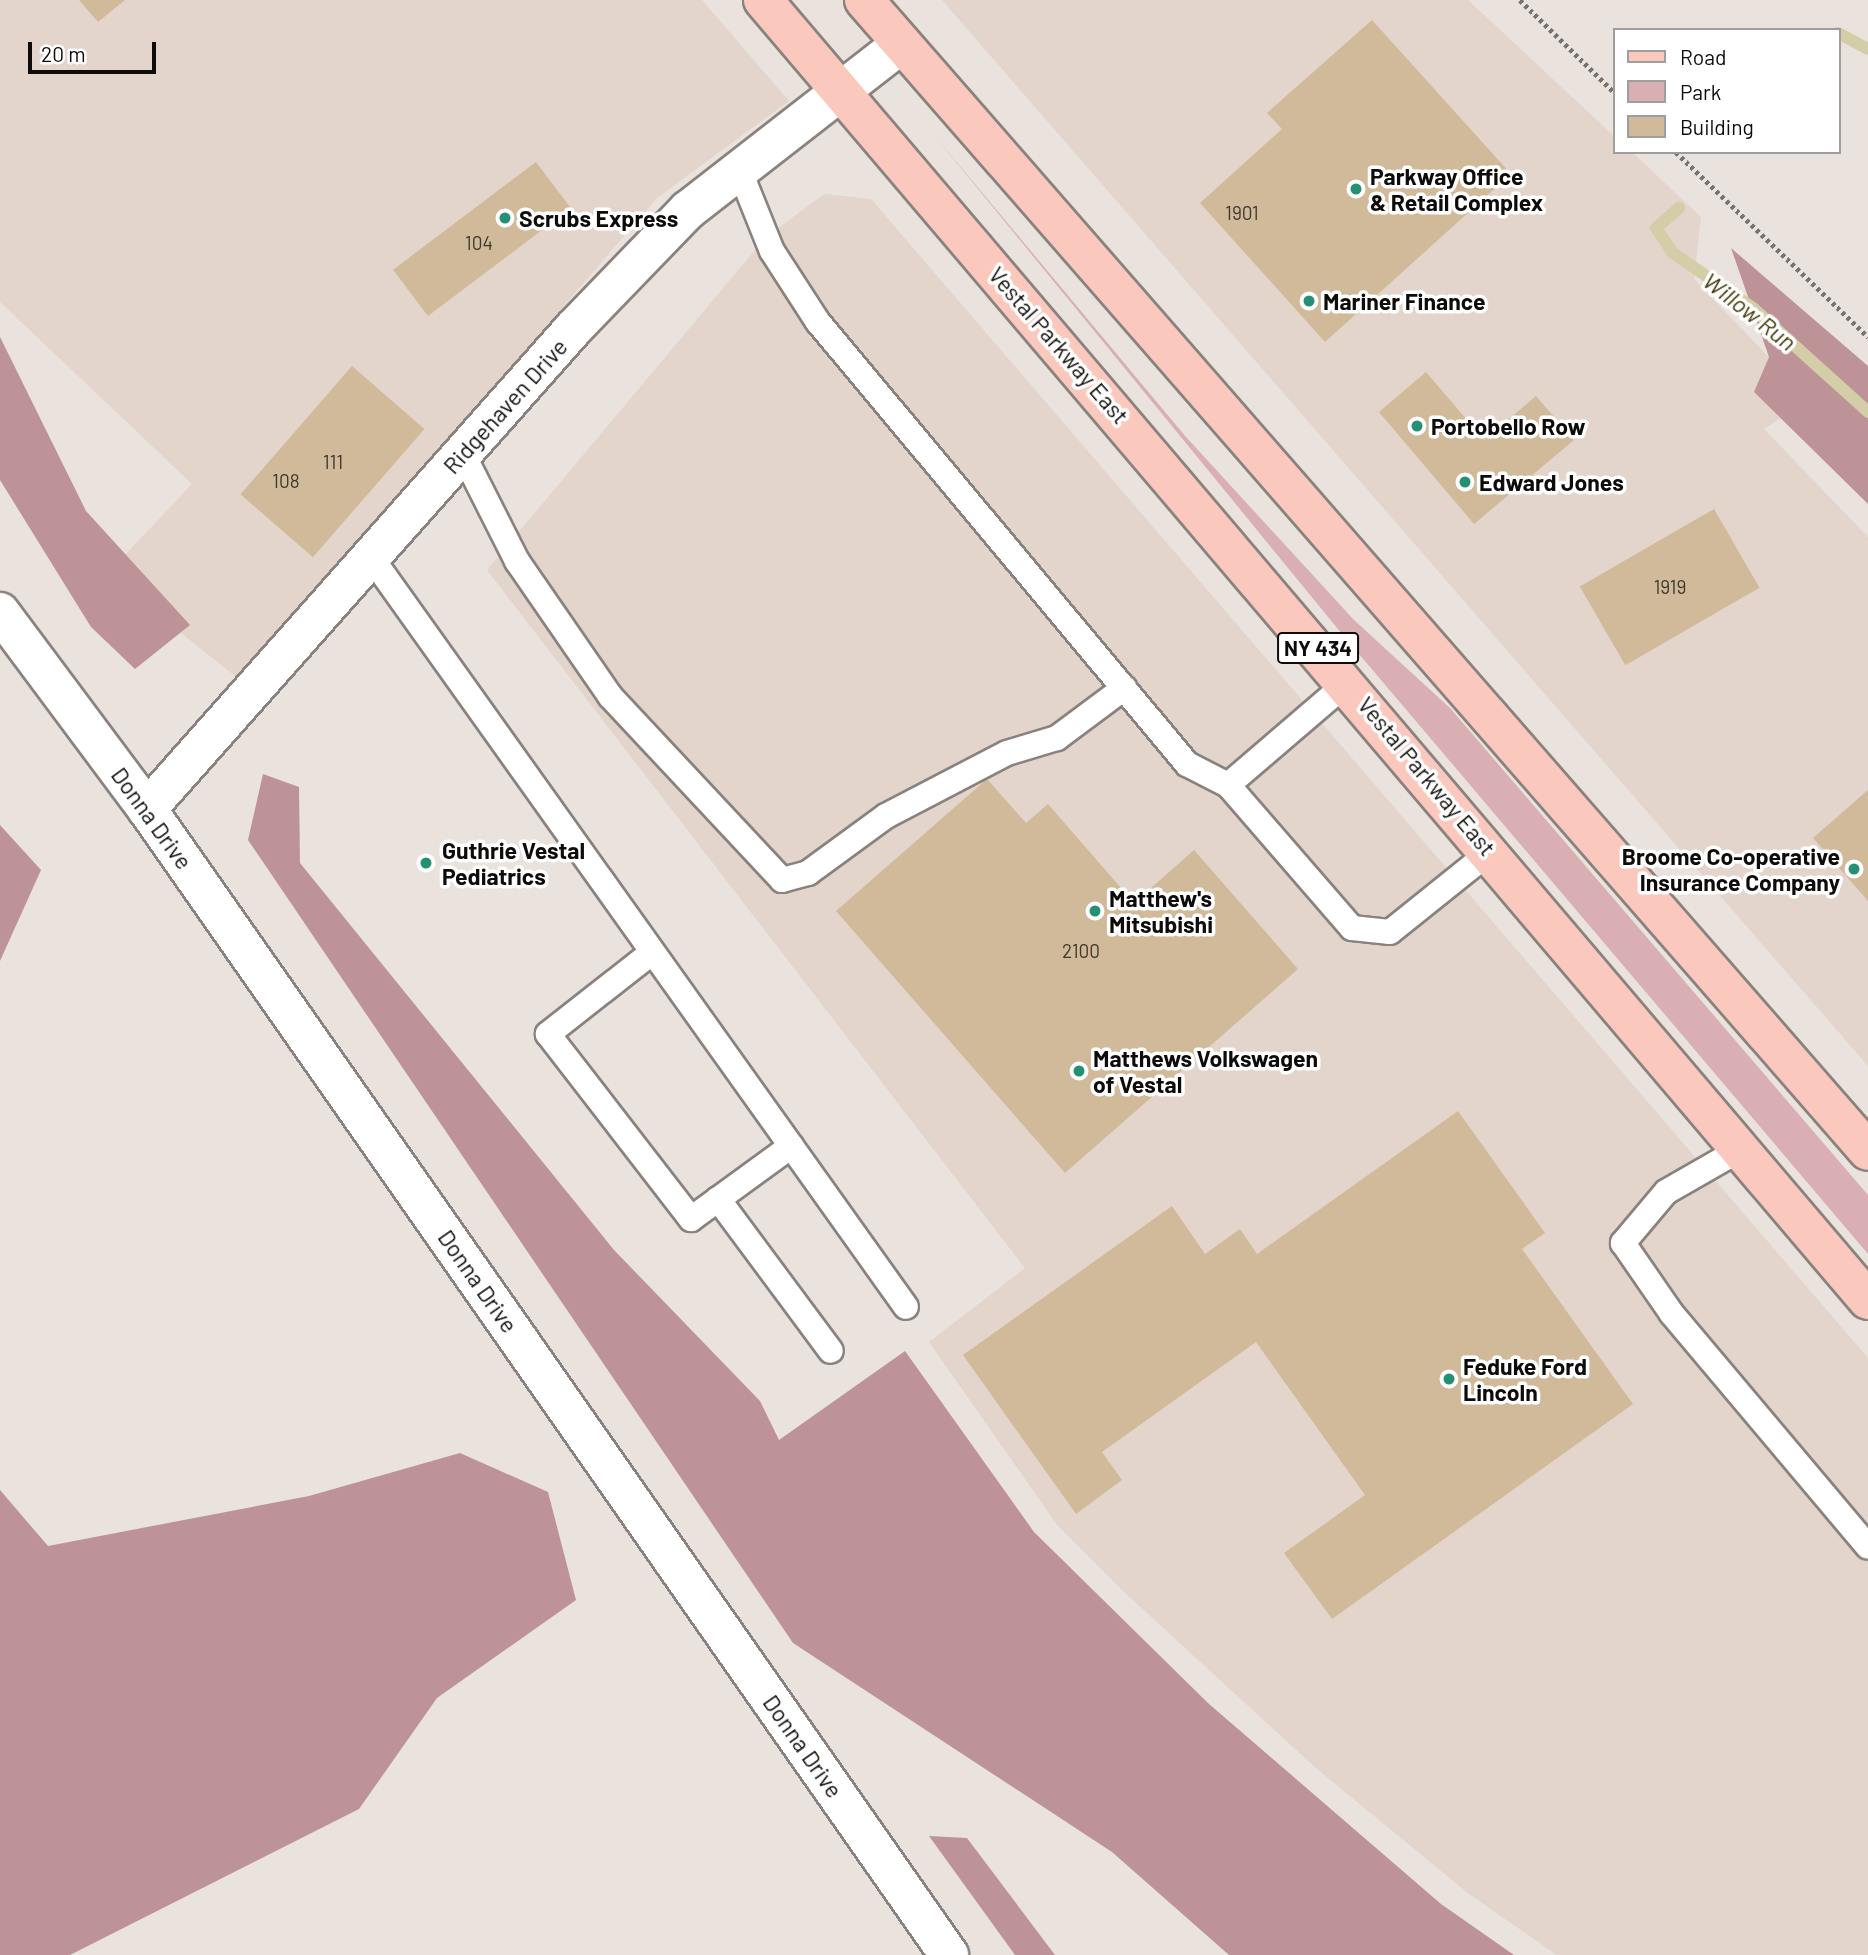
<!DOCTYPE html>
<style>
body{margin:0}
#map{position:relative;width:1868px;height:1955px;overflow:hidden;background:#e9e2dd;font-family:Barlow,sans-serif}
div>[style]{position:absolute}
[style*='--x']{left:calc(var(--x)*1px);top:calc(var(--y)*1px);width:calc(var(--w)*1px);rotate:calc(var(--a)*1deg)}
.built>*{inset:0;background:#e3d5cc}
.green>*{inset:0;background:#d9afb4}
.forest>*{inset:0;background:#bd9398}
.stream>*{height:12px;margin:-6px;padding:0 6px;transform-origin:6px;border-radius:6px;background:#d3cea8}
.building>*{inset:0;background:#d0ba99;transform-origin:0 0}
.path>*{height:4.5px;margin-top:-2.25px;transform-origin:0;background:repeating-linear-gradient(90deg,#777370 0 3.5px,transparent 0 7px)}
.roads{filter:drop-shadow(2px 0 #89827e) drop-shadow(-2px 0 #89827e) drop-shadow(0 2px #89827e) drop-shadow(0 -2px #89827e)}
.service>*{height:24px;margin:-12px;padding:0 12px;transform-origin:12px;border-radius:12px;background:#fff}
.minor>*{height:38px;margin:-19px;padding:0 19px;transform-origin:19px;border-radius:19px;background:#fff}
.primary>*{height:38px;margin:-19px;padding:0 19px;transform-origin:19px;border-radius:19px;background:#fac8bd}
.dots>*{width:19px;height:19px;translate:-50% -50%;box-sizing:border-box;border:4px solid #fff;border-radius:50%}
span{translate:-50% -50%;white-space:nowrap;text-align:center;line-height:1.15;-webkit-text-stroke:7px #fff;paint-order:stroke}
.number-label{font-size:19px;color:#3e382e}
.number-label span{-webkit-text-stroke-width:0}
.shield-label span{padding:2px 5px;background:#fff;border:2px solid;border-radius:5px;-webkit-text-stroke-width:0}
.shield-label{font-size:21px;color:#0e0c0a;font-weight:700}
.poi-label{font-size:23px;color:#0e0c0a;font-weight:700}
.left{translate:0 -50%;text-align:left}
.right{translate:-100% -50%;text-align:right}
.street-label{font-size:23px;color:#0e0c0a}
.water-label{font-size:24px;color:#413b0b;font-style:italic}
.legend{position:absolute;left:1613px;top:28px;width:228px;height:126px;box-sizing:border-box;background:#fff;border:2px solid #9f9e9d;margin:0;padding:9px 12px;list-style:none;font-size:21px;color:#0e0c0a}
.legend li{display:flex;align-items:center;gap:14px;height:35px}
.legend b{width:35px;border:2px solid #9f9e9d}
.scale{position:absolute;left:28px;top:42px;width:128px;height:32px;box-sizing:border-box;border:4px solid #0e0c0a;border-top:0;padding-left:9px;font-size:21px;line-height:24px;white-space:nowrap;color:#0e0c0a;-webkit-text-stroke:5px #fff;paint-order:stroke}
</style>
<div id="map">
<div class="built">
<i style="clip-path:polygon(0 0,702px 0,789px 101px,657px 198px,240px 680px,107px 574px,192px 484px,0 302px)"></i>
<i style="clip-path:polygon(942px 0,1468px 0,1614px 136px,1614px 152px,1632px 152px,1701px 217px,1694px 279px,1809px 399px,1764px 429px,1868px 537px,1868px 1066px)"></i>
<i style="clip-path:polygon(824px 194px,871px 199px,1868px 1358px,1868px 1955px,1557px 1955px,1469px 1894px,1317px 1769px,1123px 1591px,1058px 1526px,929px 1342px,1025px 1268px,487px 570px,765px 238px)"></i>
</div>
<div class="green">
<i style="clip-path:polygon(934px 135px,1186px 437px,1354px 620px,1450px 708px,1868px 1195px,1868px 1254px,1342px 634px)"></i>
</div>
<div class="forest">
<i style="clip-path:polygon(1731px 248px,1868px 366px,1868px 504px,1754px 392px,1769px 357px)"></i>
<i style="clip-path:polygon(0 337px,86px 511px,190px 625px,135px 669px,91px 627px,0 480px)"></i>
<i style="clip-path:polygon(263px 774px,299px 787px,300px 863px,614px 1250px,760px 1401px,779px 1440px,905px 1351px,1034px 1532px,1209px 1704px,1441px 1904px,1514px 1955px,1229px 1955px,1112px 1852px,793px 1643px,248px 840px)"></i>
<i style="clip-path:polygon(0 825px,41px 870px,0 961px)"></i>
<i style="clip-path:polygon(460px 1453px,548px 1492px,576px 1600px,437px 1698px,359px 1809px,70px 1955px,0 1955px,0 1490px,48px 1546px,309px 1496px)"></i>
<i style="clip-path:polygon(929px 1836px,967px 1838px,1055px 1955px,1015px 1955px)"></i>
</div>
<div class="stream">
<i style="--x:1838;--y:33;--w:34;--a:28"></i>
<i style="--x:1679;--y:208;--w:30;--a:139"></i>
<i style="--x:1656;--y:228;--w:30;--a:56"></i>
<i style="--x:1673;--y:253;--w:97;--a:34.5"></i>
<i style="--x:1753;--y:308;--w:155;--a:42.1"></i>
</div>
<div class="building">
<i style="clip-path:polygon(79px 0,125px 0,98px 22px)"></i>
<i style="clip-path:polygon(1372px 20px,1511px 174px,1325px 342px,1200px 203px,1282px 129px,1267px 113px)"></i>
<i style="left:536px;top:162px;width:58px;height:179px;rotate:53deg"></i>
<i style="left:352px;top:366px;width:96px;height:170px;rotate:41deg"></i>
<i style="clip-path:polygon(1426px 372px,1484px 440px,1536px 396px,1574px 440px,1474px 524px,1379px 412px)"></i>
<i style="left:1714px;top:509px;width:91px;height:155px;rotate:60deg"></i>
<i style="clip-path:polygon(987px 779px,1026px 823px,1048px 804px,1134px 903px,1194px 850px,1298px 969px,1065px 1173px,836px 911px)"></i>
<i style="clip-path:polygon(1868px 790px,1868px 901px,1813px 838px)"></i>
<i style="clip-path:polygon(1458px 1111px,1545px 1233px,1522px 1249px,1633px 1404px,1332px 1619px,1284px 1553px,1365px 1495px,1256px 1342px,1102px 1452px,1122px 1480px,1076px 1514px,963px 1355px,1172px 1206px,1205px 1254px,1240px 1229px,1257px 1254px)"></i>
</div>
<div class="path">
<i style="--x:1520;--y:0;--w:132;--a:44.4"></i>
<i style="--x:1676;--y:152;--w:267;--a:43.9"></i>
</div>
<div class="roads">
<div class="service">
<i style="--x:739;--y:169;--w:88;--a:68.1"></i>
<i style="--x:772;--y:251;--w:85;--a:57.1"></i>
<i style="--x:818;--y:322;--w:576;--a:50.14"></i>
<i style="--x:1187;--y:764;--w:46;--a:27.1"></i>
<i style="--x:1228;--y:785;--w:189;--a:49.1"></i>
<i style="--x:1352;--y:928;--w:38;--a:6"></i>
<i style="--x:1390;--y:932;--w:128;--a:-38.7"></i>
<i style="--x:463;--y:454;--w:120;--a:63.2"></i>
<i style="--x:517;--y:561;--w:164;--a:55.4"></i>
<i style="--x:610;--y:696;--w:252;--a:46.9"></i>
<i style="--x:782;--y:880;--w:27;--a:-15"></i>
<i style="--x:808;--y:873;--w:97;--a:-36.2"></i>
<i style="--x:886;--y:816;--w:136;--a:-27.5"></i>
<i style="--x:1007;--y:753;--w:52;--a:-16.7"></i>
<i style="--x:1057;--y:738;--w:84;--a:-36.7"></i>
<i style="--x:371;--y:557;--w:921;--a:54.5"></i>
<i style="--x:1228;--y:785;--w:158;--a:-40.6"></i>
<i style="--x:650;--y:954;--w:130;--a:141.9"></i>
<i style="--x:548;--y:1034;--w:234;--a:52.3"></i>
<i style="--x:691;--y:1219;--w:124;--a:-36.1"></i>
<i style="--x:1741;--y:1149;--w:86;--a:150.2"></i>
<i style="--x:1666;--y:1192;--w:67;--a:130.1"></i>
<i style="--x:1623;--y:1243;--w:86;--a:55.4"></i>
<i style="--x:1672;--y:1314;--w:304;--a:49.9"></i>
<i style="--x:718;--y:1199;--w:189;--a:53.4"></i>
</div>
<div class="minor">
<i style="--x:0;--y:612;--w:246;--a:53.3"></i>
<i style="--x:147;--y:809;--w:1399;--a:55.01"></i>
<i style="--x:147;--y:809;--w:642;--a:-48.41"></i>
<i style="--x:573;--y:329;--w:165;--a:-46"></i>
<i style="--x:688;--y:210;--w:270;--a:-37.9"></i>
</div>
<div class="primary">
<i style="--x:763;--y:0;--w:1706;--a:49.64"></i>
<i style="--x:864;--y:0;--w:1527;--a:48.9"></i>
</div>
</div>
<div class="dots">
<i style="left:1356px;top:189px;background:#249272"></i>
<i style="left:505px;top:218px;background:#249272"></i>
<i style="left:1309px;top:301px;background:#249272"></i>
<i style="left:1417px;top:426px;background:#249272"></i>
<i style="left:1465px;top:482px;background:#249272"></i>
<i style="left:426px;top:863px;background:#249272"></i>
<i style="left:1854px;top:869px;background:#249272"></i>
<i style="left:1095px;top:911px;background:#249272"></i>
<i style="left:1079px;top:1071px;background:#249272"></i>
<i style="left:1449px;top:1379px;background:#249272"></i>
</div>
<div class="number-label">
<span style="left:1242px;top:213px">1901</span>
<span style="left:479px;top:243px">104</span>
<span style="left:333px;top:462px">111</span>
<span style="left:286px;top:481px">108</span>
<span style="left:1670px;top:587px">1919</span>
<span style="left:1081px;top:951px">2100</span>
</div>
<div class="shield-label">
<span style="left:1318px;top:648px">NY 434</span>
</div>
<div class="poi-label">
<span class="left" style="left:1370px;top:189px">Parkway Office<br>&amp; Retail Complex</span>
<span class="left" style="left:519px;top:218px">Scrubs Express</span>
<span class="left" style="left:1323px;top:301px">Mariner Finance</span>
<span class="left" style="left:1431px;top:426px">Portobello Row</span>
<span class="left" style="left:1479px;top:482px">Edward Jones</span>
<span class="left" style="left:442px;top:863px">Guthrie Vestal<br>Pediatrics</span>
<span class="right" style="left:1840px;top:869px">Broome Co-operative<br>Insurance Company</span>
<span class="left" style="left:1109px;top:911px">Matthew's<br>Mitsubishi</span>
<span class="left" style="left:1093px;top:1071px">Matthews Volkswagen<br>of Vestal</span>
<span class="left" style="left:1463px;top:1379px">Feduke Ford<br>Lincoln</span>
</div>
<div class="street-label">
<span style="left:1059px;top:345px;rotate:49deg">Vestal Parkway East</span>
<span style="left:505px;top:406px;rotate:-48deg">Ridgehaven Drive</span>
<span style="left:1427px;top:776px;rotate:50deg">Vestal Parkway East</span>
<span style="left:152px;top:818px;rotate:54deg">Donna Drive</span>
<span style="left:478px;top:1281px;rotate:55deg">Donna Drive</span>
<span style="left:803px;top:1746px;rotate:55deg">Donna Drive</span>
</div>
<div class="water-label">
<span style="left:1750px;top:311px;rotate:38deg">Willow Run</span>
</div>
<ul class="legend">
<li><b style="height:9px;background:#fac8bd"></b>Road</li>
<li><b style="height:19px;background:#d9afb4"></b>Park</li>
<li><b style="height:19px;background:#d0ba99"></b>Building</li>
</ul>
<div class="scale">20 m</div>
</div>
